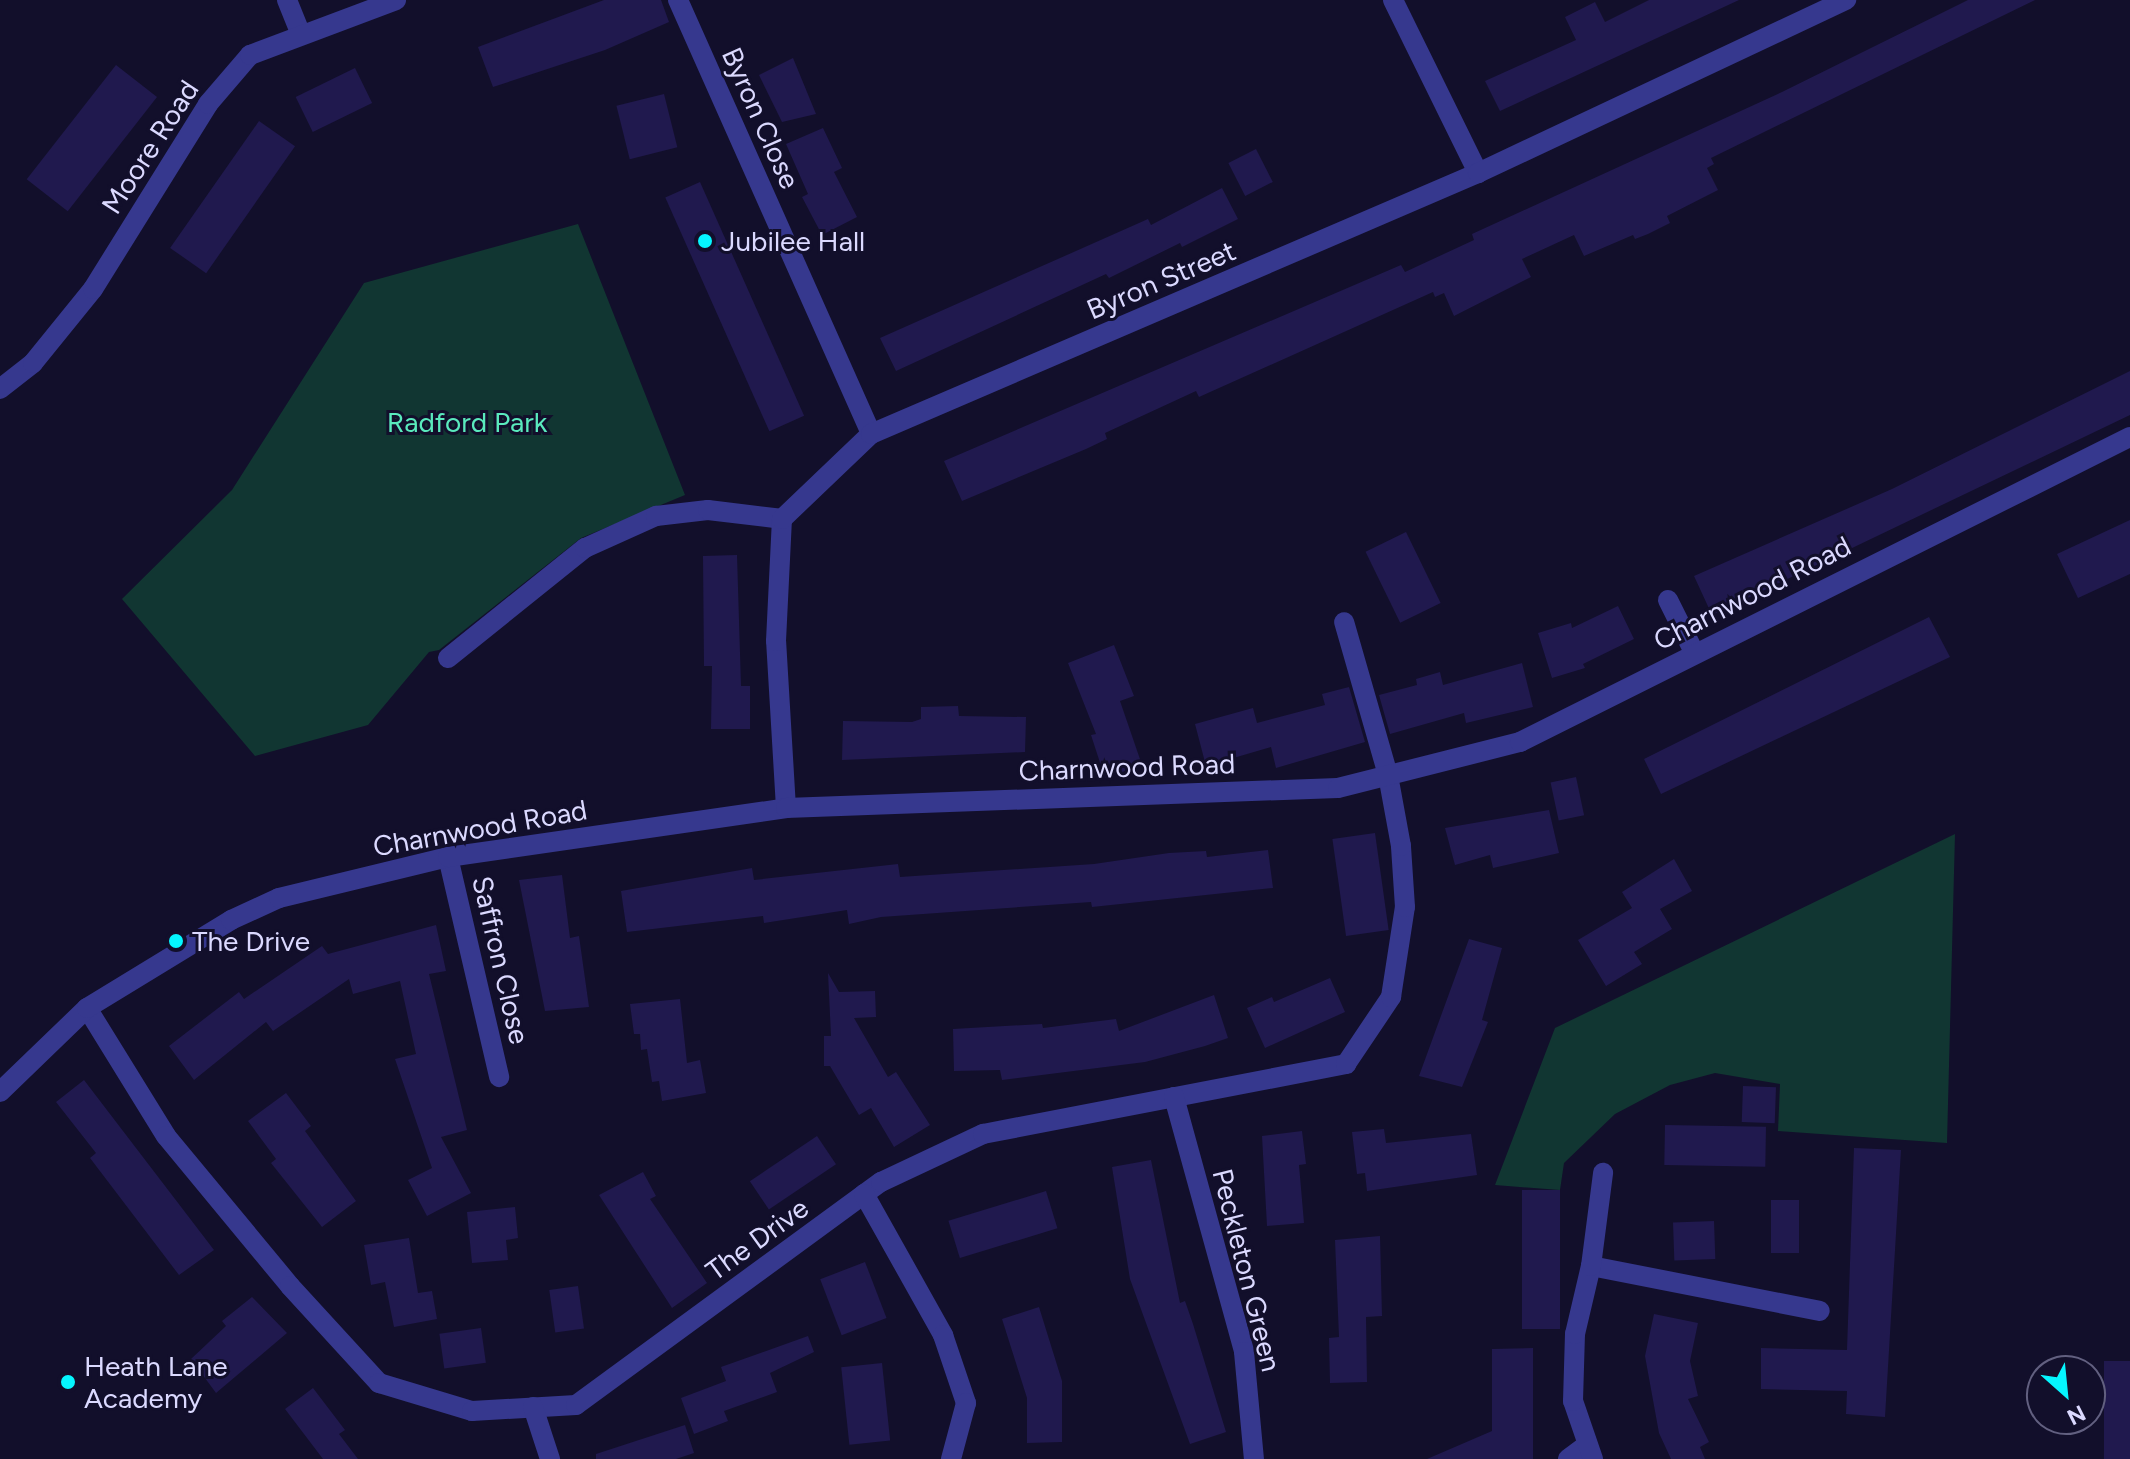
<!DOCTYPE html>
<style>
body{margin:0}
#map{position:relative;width:2130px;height:1459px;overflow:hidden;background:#120f2b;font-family:Figtree,sans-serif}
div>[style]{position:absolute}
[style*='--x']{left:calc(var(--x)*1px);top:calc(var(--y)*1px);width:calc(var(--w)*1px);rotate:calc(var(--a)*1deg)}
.green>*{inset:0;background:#113632}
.building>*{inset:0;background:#20194e;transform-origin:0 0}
.minor>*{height:20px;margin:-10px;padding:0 10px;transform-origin:10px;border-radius:10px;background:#36388e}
.dots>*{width:22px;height:22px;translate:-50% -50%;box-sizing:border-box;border:4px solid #120f2b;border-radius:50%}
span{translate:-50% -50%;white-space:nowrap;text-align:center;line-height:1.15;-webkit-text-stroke:6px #120f2b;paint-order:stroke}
.street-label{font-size:28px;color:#dbd9ff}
.poi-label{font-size:28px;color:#dbd9ff}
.left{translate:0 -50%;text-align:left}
.park-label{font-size:28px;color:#5aeabd}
.north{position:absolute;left:2026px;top:1355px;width:80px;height:80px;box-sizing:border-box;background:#120f2b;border:2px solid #626080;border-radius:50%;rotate:153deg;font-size:22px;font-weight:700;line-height:32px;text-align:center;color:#dbd9ff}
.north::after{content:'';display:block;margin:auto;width:28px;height:36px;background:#05f6ff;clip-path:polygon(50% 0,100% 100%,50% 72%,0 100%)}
</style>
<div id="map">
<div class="green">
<i style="clip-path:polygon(578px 224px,685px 495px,581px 538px,439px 650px,429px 652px,368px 725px,255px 756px,122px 599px,232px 490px,364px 283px)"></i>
<i style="clip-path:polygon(1955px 834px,1947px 1143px,1778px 1131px,1780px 1084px,1715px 1073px,1670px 1085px,1615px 1114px,1564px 1163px,1560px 1190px,1495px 1185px,1555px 1028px)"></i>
</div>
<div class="building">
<i style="clip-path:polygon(604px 0,661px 0,669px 22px,605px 50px,493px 87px,478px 47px)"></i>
<i style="clip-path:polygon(1649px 0,1739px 0,1500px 111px,1485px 81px,1576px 40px,1565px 17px,1595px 2px,1605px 22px)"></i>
<i style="clip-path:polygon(1968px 0,2035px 0,1711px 158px,1714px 164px,1707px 168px,1718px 190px,1667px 216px,1670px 223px,1648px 234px,1635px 239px,1633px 235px,1584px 256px,1574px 235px,1522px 259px,1531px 277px,1454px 316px,1444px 293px,1435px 297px,1433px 292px,1199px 397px,1196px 391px,1105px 433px,1107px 439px,1086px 449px,962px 501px,944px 461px,1401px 265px,1405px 272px,1474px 240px,1472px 234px,1782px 92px)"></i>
<i style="clip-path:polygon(793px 58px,816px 114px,782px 122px,759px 75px)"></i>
<i style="left:116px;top:65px;width:52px;height:145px;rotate:38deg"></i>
<i style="left:355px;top:68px;width:39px;height:66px;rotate:64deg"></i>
<i style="left:664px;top:94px;width:55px;height:49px;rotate:76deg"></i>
<i style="left:259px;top:121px;width:44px;height:155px;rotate:35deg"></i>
<i style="clip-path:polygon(823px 128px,842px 168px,834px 172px,857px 217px,822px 235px,802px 197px,808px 194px,786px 144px)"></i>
<i style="left:1256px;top:149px;width:37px;height:31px;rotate:63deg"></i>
<i style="left:700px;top:182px;width:256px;height:38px;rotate:66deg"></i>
<i style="clip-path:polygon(1222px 188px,1238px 219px,1182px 247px,1180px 243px,1109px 278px,1106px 274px,896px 371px,880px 338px,1148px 219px,1151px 225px)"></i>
<i style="clip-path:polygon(2130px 371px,2130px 415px,1712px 615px,1694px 576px,1892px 489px)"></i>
<i style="clip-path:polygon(2130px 520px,2130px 574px,2078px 598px,2057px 554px)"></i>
<i style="left:1406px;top:532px;width:79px;height:45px;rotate:64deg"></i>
<i style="clip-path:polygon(737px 555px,741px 686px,750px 686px,750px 729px,711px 729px,712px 666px,704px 666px,703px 556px)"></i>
<i style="clip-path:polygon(1618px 606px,1634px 639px,1583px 664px,1585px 668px,1552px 678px,1538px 633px,1571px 623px,1572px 628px)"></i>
<i style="clip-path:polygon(1929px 617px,1950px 657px,1661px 794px,1644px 759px)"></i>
<i style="clip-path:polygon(1114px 645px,1134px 696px,1120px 701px,1142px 765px,1105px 778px,1091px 735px,1096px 734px,1068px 663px)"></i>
<i style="clip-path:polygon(1522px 663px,1533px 707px,1466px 723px,1464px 713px,1390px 734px,1379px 695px,1417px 685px,1416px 679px,1440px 672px,1443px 685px)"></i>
<i style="clip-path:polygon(1349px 687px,1365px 742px,1276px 768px,1271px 747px,1206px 766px,1195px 724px,1253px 708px,1257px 723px,1325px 705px,1322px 694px)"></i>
<i style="clip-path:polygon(958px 706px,959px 716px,1026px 717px,1025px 752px,842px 760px,843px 721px,912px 722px,921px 719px,921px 707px)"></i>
<i style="left:1576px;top:777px;width:39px;height:26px;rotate:78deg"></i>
<i style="clip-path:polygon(1549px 810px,1559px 853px,1493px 868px,1490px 855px,1455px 865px,1445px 828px)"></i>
<i style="left:1375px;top:833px;width:98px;height:43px;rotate:82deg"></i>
<i style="clip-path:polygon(1268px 850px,1273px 888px,1092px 907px,1091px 902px,881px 917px,849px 924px,847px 910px,764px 923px,763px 916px,627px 932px,621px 891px,752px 868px,754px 880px,898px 864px,900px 877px,1094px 864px,1169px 853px,1206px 851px,1207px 857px)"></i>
<i style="clip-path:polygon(1674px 859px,1692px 891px,1660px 909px,1672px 929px,1634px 952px,1642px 964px,1606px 986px,1578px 940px,1632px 908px,1622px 892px)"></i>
<i style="clip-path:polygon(562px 875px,570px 938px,579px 936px,589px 1007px,545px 1011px,519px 880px)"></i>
<i style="clip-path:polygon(436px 925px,446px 971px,429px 974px,467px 1130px,441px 1137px,471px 1193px,427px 1216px,408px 1180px,432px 1168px,395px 1059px,416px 1054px,400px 981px,353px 994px,349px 979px,273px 1031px,266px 1022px,194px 1080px,169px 1046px,239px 992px,244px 999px,322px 946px,328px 954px)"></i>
<i style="clip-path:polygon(1469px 939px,1502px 948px,1482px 1020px,1488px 1022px,1462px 1087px,1419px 1076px)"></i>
<i style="clip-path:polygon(828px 973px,839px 992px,875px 991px,876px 1017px,854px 1018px,888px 1077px,896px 1072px,930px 1125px,894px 1147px,871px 1108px,859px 1115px,830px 1066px,824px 1066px,824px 1036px,831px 1036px)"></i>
<i style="clip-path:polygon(1330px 978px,1345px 1012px,1265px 1048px,1247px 1008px,1272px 997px,1274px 1002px)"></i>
<i style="clip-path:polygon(1214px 995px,1228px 1038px,1205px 1046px,1145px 1062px,1002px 1080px,1000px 1070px,954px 1071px,953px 1029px,1042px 1024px,1043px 1028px,1116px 1019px,1119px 1031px)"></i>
<i style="clip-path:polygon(680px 999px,687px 1063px,700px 1060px,706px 1093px,662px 1101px,659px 1081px,652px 1082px,647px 1049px,641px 1050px,640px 1034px,634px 1034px,630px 1004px)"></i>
<i style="clip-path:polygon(84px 1080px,214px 1250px,179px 1275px,90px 1158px,96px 1153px,56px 1102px)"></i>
<i style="left:1743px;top:1086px;width:33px;height:36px;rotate:2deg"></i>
<i style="clip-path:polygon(286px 1093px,311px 1126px,305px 1131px,356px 1201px,322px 1227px,271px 1163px,276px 1159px,248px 1121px)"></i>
<i style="left:1665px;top:1125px;width:101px;height:40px;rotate:1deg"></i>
<i style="clip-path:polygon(1384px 1129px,1386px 1143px,1471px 1134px,1477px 1175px,1367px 1191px,1365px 1173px,1357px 1174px,1352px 1132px)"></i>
<i style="clip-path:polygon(1302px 1131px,1306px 1164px,1299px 1165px,1304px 1223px,1267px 1226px,1262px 1136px)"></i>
<i style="left:817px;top:1136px;width:34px;height:81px;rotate:56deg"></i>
<i style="clip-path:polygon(1854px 1148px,1901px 1150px,1885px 1417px,1846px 1414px,1847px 1391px,1761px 1389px,1761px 1348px,1847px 1350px)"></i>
<i style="clip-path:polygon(1151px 1160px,1180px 1303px,1185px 1301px,1193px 1324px,1226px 1432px,1190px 1444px,1130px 1279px,1112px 1167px)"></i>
<i style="clip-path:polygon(643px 1172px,656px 1196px,650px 1199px,707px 1283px,672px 1308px,599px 1195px)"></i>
<i style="left:1522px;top:1190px;width:38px;height:139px"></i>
<i style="left:1046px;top:1191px;width:39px;height:102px;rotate:73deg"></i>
<i style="left:1771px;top:1200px;width:28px;height:53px"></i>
<i style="clip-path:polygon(515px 1207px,518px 1238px,506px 1240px,508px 1260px,472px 1263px,467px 1212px)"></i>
<i style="left:1714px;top:1221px;width:38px;height:41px;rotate:88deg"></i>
<i style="clip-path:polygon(1380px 1236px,1382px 1316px,1366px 1317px,1367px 1382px,1330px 1383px,1329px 1338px,1339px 1337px,1335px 1240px)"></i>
<i style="clip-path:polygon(409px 1238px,418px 1293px,432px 1291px,437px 1319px,394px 1327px,385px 1282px,371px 1285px,364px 1245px)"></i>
<i style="left:865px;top:1262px;width:60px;height:48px;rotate:69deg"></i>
<i style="left:578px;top:1286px;width:43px;height:29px;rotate:82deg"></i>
<i style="clip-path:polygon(252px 1297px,287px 1333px,216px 1393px,191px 1359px,226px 1326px,222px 1321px)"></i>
<i style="clip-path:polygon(1039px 1307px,1062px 1381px,1062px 1442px,1027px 1443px,1027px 1398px,1002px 1319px)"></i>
<i style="clip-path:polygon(1654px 1314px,1698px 1323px,1690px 1361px,1698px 1396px,1688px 1399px,1709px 1442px,1700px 1447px,1705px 1459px,1671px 1459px,1659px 1433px,1645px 1356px)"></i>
<i style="left:481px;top:1328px;width:35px;height:42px;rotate:82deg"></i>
<i style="clip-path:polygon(808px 1336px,814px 1352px,770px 1373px,777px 1392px,724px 1411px,728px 1421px,694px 1434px,681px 1398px,726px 1381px,721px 1367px)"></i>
<i style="clip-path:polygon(1533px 1348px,1533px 1459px,1427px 1459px,1492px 1431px,1492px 1349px)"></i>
<i style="left:2104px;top:1361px;width:26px;height:98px"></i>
<i style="left:882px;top:1363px;width:78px;height:41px;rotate:84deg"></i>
<i style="clip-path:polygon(313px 1388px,345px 1430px,339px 1434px,358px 1459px,323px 1459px,285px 1409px)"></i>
<i style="clip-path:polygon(685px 1425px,694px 1453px,676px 1459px,596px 1459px,596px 1454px)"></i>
</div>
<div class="minor">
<i style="--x:287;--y:0;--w:35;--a:68"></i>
<i style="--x:678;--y:0;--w:475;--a:66"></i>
<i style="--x:1393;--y:0;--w:193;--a:63.8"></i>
<i style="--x:0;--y:389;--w:42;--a:-38.2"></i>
<i style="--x:33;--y:363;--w:95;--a:-51"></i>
<i style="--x:93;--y:289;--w:218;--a:-58.1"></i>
<i style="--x:208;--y:104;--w:65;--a:-49.4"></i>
<i style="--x:250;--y:55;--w:156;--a:-20.6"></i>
<i style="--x:1668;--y:600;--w:60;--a:63.4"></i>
<i style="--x:448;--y:658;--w:176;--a:-38.8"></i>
<i style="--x:585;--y:548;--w:78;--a:-24.3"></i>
<i style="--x:656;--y:516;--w:52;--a:-6.6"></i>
<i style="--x:708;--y:510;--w:75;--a:6.9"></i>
<i style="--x:786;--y:808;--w:167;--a:-93.4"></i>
<i style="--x:776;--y:641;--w:122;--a:-87.2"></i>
<i style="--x:782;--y:519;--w:123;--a:-43.7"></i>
<i style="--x:871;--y:434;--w:661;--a:-23.27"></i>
<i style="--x:1478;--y:173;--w:407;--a:-25.2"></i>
<i style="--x:448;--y:857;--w:226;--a:76.9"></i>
<i style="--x:87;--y:1008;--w:150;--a:58.3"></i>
<i style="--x:166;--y:1136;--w:195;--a:50.4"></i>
<i style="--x:290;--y:1286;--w:132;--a:47.5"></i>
<i style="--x:379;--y:1383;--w:97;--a:16.8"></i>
<i style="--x:472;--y:1411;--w:104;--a:-3.3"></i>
<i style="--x:576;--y:1405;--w:378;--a:-36.2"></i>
<i style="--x:881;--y:1182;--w:113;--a:-25.2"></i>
<i style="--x:983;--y:1134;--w:370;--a:-10.9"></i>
<i style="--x:1346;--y:1064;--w:81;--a:-56.1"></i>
<i style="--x:1391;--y:997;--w:91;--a:-81.2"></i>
<i style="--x:1405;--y:907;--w:61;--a:-93.8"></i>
<i style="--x:1401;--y:846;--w:72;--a:-100.4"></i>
<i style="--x:1388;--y:775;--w:159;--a:-106"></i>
<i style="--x:0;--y:1092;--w:121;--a:-44"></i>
<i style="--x:87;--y:1008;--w:169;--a:-31.4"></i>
<i style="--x:231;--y:920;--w:53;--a:-24.6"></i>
<i style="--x:279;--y:898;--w:174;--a:-13.6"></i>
<i style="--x:448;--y:857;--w:342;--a:-8.2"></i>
<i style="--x:786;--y:808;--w:552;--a:-2.08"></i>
<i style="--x:1338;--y:788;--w:188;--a:-14.2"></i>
<i style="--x:1520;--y:742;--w:682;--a:-26.57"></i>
<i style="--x:1174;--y:1097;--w:264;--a:74.6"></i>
<i style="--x:1244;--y:1352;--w:107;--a:84.7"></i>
<i style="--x:864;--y:1194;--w:162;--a:60.7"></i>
<i style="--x:943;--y:1335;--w:72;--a:71.3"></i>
<i style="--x:966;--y:1403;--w:58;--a:105"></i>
<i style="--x:1591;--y:1266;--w:233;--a:11.1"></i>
<i style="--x:533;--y:1407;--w:55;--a:71.9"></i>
<i style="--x:1568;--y:1459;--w:21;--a:-37"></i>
<i style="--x:1593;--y:1459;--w:61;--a:-109"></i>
<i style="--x:1573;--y:1401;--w:67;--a:-88.3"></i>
<i style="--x:1575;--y:1334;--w:70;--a:-76.8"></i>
<i style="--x:1591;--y:1266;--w:94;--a:-82.6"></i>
</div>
<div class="dots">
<i style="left:705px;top:241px;background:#05f6ff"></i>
<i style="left:176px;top:941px;background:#05f6ff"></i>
<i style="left:68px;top:1382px;background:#05f6ff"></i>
</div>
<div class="street-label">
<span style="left:761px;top:118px;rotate:66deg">Byron Close</span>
<span style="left:150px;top:147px;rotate:-57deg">Moore Road</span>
<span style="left:1161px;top:280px;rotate:-23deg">Byron Street</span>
<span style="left:1752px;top:593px;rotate:-27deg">Charnwood Road</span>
<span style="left:1127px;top:767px;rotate:-2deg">Charnwood Road</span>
<span style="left:480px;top:828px;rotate:-10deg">Charnwood Road</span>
<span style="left:501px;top:960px;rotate:77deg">Saffron Close</span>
<span style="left:757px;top:1239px;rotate:-36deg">The Drive</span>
<span style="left:1247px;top:1270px;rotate:76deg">Peckleton Green</span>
</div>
<div class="poi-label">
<span class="left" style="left:721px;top:241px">Jubilee Hall</span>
<span class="left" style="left:192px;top:941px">The Drive</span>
<span class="left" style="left:84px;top:1382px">Heath Lane<br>Academy</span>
</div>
<div class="park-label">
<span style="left:467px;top:422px">Radford Park</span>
</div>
<div class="north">N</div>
</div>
